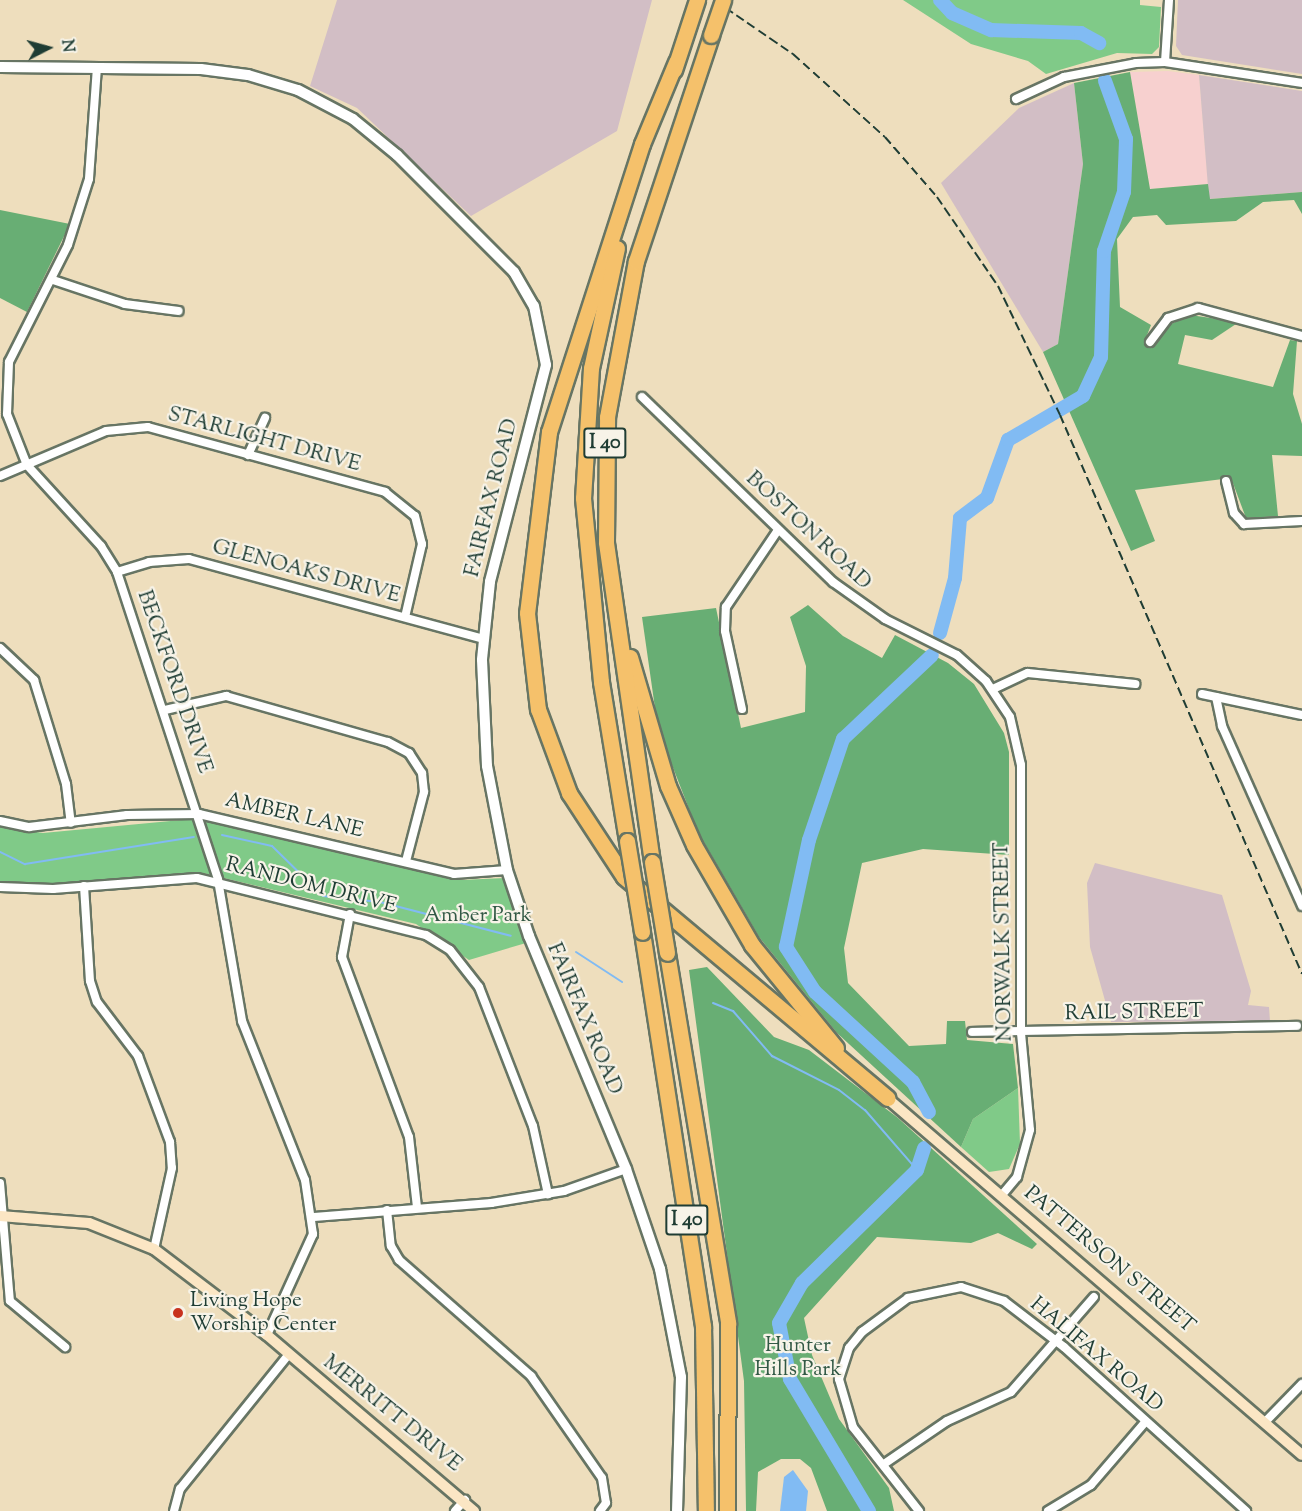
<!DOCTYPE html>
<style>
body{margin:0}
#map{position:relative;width:1302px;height:1511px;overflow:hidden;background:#eedebd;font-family:"Sorts Mill Goudy",serif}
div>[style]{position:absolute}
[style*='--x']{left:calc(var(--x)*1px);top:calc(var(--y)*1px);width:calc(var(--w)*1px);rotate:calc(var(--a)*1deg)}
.built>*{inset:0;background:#f7d0cf}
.industrial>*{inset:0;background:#d2bec5}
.green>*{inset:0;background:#80ca88}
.forest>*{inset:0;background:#68ae74}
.water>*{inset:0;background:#81bbf3}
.stream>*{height:2px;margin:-1px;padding:0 1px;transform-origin:1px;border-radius:1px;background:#81bbf3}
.river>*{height:14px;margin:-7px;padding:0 7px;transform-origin:7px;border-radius:7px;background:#81bbf3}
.roads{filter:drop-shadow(2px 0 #677564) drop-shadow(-2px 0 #677564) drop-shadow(0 2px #677564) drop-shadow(0 -2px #677564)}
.minor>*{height:8px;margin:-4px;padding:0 4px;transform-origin:4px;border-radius:4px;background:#fff}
.tertiary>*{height:10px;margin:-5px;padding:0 5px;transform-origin:5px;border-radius:5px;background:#fff}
.secondary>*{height:10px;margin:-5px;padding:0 5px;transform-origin:5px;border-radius:5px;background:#fbe6c4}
.motorway>*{height:15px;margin:-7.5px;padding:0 7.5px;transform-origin:7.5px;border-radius:7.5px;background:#f5c16b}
.rail>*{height:2px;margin-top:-1px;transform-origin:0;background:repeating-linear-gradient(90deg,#1f3d34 0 9px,transparent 0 13.5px)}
.bridges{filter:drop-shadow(2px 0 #677564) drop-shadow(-2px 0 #677564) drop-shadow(0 2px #677564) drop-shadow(0 -2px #677564)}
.motorway-bridge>*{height:15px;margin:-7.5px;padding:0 7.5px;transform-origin:7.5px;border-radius:7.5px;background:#f5c16b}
.dots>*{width:16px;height:16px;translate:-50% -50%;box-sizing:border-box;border:3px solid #f7f3e8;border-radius:50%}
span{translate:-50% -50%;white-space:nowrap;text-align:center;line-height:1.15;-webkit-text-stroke:4.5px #f7f3e8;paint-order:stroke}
.shield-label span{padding:2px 4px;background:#f7f3e8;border:2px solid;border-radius:4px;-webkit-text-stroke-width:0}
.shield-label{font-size:20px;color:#1f3d34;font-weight:700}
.street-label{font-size:21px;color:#1f3d34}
.park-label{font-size:21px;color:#325945}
.poi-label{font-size:21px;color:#1f3d34}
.left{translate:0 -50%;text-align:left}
.north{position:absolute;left:18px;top:18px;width:60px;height:60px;-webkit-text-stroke:4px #f7f3e8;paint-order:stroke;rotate:84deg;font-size:16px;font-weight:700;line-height:24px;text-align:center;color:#1f3d34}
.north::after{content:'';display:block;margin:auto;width:21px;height:27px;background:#1f3d34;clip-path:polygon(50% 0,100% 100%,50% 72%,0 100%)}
</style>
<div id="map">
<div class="built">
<i style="clip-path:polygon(1168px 71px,1199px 75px,1208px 184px,1150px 189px,1130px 72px)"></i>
</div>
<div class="industrial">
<i style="clip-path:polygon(337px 0,652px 0,617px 131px,471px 216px,357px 108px,310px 86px)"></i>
<i style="clip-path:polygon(1178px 0,1302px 0,1302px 74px,1182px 55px,1176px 46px)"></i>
<i style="clip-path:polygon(1199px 75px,1302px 91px,1302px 192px,1209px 199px)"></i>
<i style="clip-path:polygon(1074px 83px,1083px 164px,1058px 344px,1043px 352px,941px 183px,1019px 108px)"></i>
<i style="clip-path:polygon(1095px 863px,1222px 895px,1251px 991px,1248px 1005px,1269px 1007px,1270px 1021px,1111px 1022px,1090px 947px,1087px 883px)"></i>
</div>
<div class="green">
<i style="clip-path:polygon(903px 0,1140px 0,1140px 5px,1161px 7px,1159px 47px,1152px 54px,1117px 53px,1046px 74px,1028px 61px,971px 44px)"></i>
<i style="clip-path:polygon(192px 819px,248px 827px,461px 880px,505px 878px,526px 943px,469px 960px,416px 924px,203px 873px,32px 886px,0 881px,0 826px,43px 833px)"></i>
<i style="clip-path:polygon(1018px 1088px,1020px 1144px,1009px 1169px,989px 1172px,961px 1147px,973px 1119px)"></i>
</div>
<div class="forest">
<i style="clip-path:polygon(1130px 72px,1150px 189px,1208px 184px,1210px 199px,1302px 192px,1302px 214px,1294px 200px,1263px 202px,1236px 221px,1166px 225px,1157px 215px,1133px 217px,1117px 239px,1120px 307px,1151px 325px,1144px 343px,1155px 346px,1169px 325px,1190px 315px,1239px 322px,1212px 340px,1185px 335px,1178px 364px,1273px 387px,1290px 340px,1297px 341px,1293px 394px,1302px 424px,1302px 456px,1272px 455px,1278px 516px,1246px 518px,1231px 478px,1135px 490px,1155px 541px,1131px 551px,1043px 352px,1058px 344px,1083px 164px,1074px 83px)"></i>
<i style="clip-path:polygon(0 210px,70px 224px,27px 312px,0 298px)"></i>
<i style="clip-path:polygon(808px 605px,843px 636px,882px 658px,895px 635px,948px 663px,974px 684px,1004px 733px,1009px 752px,1009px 855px,923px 849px,862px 863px,844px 948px,848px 983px,909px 1046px,946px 1044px,947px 1021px,965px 1021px,967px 1040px,1013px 1044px,1018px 1088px,973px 1119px,961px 1147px,837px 1033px,759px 937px,698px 832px,658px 729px,642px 617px,716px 608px,741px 728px,805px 712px,806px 666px,790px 617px)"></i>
<i style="clip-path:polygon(707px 967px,774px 1037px,809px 1050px,898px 1118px,1037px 1244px,1032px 1249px,998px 1233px,971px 1243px,877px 1237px,804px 1318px,812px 1355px,839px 1419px,889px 1488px,894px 1511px,827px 1511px,811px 1468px,800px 1459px,781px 1459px,758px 1472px,756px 1511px,746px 1511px,744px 1381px,689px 970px)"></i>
</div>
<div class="water">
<i style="clip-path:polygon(793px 1470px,808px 1491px,806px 1511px,780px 1511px,784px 1477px)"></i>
</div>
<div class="stream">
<i style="--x:222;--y:835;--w:51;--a:12.4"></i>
<i style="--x:272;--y:846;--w:71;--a:44.4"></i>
<i style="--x:323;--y:896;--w:57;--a:6"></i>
<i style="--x:380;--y:902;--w:135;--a:14.5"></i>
<i style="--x:0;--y:852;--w:28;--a:26"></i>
<i style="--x:25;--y:864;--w:171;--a:-9.1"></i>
<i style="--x:576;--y:952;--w:55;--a:33.1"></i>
<i style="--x:713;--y:1003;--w:22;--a:22"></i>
<i style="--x:733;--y:1011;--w:60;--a:49.1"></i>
<i style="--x:772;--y:1056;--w:75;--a:26.9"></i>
<i style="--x:839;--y:1090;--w:33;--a:38"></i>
<i style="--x:865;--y:1110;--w:79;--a:49.1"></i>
</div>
<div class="river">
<i style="--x:940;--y:0;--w:18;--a:47"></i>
<i style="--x:952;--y:13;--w:43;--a:23.6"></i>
<i style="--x:991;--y:30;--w:90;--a:1.9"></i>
<i style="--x:1081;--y:33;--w:21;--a:29"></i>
<i style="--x:940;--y:633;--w:57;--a:-74.7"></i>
<i style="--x:955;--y:578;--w:60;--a:-85.2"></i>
<i style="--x:960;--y:518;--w:34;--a:-37"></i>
<i style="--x:987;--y:498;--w:62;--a:-70.1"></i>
<i style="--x:1008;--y:440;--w:87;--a:-30.4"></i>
<i style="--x:1083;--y:396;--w:43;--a:-65.2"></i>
<i style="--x:1101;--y:357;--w:106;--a:-88.4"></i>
<i style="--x:1104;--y:251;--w:62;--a:-71.3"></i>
<i style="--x:1124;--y:192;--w:53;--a:-87.8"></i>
<i style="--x:1126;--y:139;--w:62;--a:-109.9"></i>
<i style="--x:929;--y:1112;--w:34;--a:-118"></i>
<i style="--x:913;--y:1082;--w:133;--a:-137.4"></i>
<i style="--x:815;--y:992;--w:54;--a:-122.8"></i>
<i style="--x:786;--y:947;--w:109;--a:-77.9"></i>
<i style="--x:809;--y:840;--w:107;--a:-71.4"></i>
<i style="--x:843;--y:739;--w:122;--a:-43.3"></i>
<i style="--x:869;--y:1511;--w:154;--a:-120.9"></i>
<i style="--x:790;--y:1379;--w:57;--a:-101.1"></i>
<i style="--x:779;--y:1323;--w:46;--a:-60.1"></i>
<i style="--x:802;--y:1283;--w:161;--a:-44.5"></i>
<i style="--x:917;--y:1170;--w:23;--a:-72"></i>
</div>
<div class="roads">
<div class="minor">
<i style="--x:1165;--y:62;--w:62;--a:-86.3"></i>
<i style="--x:97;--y:67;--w:112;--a:94.1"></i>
<i style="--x:89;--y:179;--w:69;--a:107.7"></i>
<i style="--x:68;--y:245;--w:131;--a:116.8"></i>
<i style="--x:9;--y:362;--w:52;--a:92.2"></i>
<i style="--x:7;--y:414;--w:55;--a:68.6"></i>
<i style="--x:27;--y:465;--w:110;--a:47.6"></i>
<i style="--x:101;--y:546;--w:31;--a:58"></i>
<i style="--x:117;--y:572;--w:324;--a:71.8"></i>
<i style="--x:218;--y:880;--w:143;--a:80.3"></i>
<i style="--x:242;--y:1021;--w:171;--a:68.4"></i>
<i style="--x:305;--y:1180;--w:55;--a:81.6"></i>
<i style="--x:313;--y:1234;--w:111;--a:114.5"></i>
<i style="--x:1016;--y:99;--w:53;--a:-24.6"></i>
<i style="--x:1064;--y:77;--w:73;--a:-11"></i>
<i style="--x:1136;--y:63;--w:29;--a:-2"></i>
<i style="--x:1165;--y:62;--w:139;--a:8.7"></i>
<i style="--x:53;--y:280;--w:76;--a:18.4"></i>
<i style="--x:125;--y:304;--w:54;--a:7.4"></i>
<i style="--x:1150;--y:342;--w:30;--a:-53"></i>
<i style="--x:1168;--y:318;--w:32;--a:-18"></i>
<i style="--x:1198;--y:308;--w:108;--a:15.1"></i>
<i style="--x:642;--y:397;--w:266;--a:44.1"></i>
<i style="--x:833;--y:582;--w:64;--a:35.4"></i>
<i style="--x:885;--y:619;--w:80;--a:26.6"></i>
<i style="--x:957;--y:655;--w:39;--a:42"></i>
<i style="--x:986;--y:681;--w:43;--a:56.3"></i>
<i style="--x:1010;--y:717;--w:49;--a:77.1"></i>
<i style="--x:1021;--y:765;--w:268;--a:90"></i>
<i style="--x:1021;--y:1033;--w:97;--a:84.7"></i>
<i style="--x:1030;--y:1130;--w:49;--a:105.5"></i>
<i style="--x:1017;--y:1177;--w:23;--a:130"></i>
<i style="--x:248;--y:455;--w:41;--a:-65.3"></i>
<i style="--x:0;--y:476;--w:115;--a:-23"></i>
<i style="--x:106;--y:431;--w:42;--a:-5.4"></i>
<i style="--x:148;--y:427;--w:246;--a:15.3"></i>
<i style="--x:385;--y:492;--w:38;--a:39"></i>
<i style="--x:415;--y:516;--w:29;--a:76"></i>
<i style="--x:422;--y:544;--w:75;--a:103.1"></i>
<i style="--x:1226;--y:481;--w:33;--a:76"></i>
<i style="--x:1234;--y:513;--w:15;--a:48"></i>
<i style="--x:1244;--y:524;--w:58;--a:-3"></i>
<i style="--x:117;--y:572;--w:34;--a:-17"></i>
<i style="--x:149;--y:562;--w:40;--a:-4.3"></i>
<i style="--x:189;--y:559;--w:305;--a:15.2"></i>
<i style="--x:0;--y:648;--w:47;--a:43.3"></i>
<i style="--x:34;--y:680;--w:109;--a:72.9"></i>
<i style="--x:66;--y:784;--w:39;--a:83"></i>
<i style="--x:993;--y:689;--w:38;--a:-25"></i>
<i style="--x:1028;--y:673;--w:108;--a:5.9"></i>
<i style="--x:1202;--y:694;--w:102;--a:11.9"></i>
<i style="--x:1216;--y:697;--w:30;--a:78"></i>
<i style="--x:1222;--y:726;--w:197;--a:66"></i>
<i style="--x:742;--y:709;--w:80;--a:-102.3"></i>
<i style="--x:725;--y:631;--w:24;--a:-88"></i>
<i style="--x:726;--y:607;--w:93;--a:-56"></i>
<i style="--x:165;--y:710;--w:63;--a:-12.9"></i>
<i style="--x:226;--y:696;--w:168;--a:15.9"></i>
<i style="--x:388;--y:742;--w:24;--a:28"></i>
<i style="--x:409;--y:753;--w:24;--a:57"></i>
<i style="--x:422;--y:773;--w:19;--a:84"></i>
<i style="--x:424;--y:792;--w:71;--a:104.6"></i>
<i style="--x:0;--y:821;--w:30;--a:12"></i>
<i style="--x:29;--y:827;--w:99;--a:-7"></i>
<i style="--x:127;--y:815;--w:72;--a:-0.8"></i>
<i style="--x:199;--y:814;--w:262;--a:13.2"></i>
<i style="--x:454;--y:874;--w:53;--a:-4.3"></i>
<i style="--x:84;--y:886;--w:95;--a:86.4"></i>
<i style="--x:90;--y:981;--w:22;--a:72"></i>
<i style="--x:97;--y:1002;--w:68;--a:52.8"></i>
<i style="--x:138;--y:1056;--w:92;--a:69.6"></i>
<i style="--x:170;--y:1142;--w:26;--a:86"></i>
<i style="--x:172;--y:1168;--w:83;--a:102.5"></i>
<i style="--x:0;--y:887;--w:53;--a:2.2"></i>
<i style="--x:53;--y:889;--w:144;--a:-4.4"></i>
<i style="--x:197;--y:878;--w:236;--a:14"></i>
<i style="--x:426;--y:935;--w:28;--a:32"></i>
<i style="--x:450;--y:950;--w:47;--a:51.9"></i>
<i style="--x:479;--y:987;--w:149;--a:68.8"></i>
<i style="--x:533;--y:1126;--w:70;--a:77.6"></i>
<i style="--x:350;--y:914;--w:44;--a:100.5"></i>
<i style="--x:342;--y:957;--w:192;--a:69.6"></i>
<i style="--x:409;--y:1137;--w:70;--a:83.5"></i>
<i style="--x:972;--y:1032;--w:325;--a:-1.1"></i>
<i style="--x:0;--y:1183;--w:118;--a:85.2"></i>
<i style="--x:10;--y:1301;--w:72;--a:39.9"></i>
<i style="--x:387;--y:1210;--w:36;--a:84"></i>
<i style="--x:391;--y:1246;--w:16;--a:60"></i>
<i style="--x:399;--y:1260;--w:176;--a:41.3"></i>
<i style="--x:531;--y:1376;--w:124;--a:55.2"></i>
<i style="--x:602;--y:1478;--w:25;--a:81"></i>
<i style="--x:606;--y:1503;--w:10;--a:127"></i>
<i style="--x:314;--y:1217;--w:178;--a:-4.5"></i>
<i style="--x:491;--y:1203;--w:74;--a:-9.3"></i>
<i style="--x:564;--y:1191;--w:66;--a:-19.5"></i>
<i style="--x:1266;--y:1421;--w:52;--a:-45.8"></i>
<i style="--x:884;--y:1464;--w:76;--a:-34.3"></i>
<i style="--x:947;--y:1421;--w:70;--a:-24.4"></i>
<i style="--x:1011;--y:1392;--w:126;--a:-48.9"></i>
<i style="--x:174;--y:1511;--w:23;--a:-75"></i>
<i style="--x:180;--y:1489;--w:172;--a:-51.1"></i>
<i style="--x:455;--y:1511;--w:15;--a:-48"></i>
<i style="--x:919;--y:1511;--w:107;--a:-128.2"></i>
<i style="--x:853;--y:1427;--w:50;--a:-106.3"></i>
<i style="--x:839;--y:1379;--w:33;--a:-72"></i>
<i style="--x:849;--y:1348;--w:21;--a:-51"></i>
<i style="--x:862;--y:1332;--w:57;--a:-36.5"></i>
<i style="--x:908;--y:1298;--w:54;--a:-11.7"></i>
<i style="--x:961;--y:1287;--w:45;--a:18"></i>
<i style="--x:1004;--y:1301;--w:76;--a:37.5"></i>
<i style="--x:1064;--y:1347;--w:245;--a:42"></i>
<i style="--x:1048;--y:1511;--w:50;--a:-31.2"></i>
<i style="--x:1091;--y:1485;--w:84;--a:-49.3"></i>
</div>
<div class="tertiary">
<i style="--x:0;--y:67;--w:201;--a:0.6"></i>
<i style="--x:201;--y:69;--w:47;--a:7.3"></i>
<i style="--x:248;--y:75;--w:52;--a:16.7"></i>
<i style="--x:298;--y:90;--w:62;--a:27.8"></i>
<i style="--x:353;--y:119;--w:57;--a:39.3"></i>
<i style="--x:397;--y:155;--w:165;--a:45"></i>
<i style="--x:514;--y:272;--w:39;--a:60"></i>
<i style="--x:534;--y:306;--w:60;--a:78.5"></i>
<i style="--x:546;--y:365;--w:224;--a:104.5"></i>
<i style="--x:490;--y:582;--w:78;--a:95.9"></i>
<i style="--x:482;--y:660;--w:106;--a:87.3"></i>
<i style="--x:487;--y:766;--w:106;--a:79.1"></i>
<i style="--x:507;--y:870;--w:70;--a:71.6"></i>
<i style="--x:529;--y:936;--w:252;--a:67.4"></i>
<i style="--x:626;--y:1169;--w:106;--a:71.2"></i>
<i style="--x:660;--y:1269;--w:110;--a:79"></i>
<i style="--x:681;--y:1377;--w:134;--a:91.7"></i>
</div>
<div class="secondary">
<i style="--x:887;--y:1098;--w:547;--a:40.7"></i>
<i style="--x:0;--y:1216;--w:89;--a:4.5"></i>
<i style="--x:89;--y:1223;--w:70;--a:21.8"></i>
<i style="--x:154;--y:1249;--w:142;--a:37.3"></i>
<i style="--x:267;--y:1335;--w:272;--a:40.4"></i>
</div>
<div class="motorway">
<i style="--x:676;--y:62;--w:89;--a:112.5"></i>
<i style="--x:642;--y:144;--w:303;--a:107.9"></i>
<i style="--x:549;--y:432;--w:182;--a:96.9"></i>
<i style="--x:527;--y:613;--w:97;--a:83.5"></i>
<i style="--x:538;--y:709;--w:90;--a:69.7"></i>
<i style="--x:569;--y:793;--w:100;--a:56.8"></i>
<i style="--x:624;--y:877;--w:344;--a:40"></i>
<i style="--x:674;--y:70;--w:74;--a:-71.8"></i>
<i style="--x:617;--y:248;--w:123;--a:102.2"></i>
<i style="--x:591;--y:368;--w:130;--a:93.5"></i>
<i style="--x:583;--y:498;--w:185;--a:84.4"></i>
<i style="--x:601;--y:682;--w:161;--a:80.7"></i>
<i style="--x:630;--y:657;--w:134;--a:73.6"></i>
<i style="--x:668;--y:786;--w:64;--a:66.2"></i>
<i style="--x:694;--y:845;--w:116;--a:59.9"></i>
<i style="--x:752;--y:945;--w:133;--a:50.8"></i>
<i style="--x:652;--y:862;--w:323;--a:-98.2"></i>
<i style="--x:606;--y:542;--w:125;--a:-89.5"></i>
<i style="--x:607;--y:417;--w:159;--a:-79.5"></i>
<i style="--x:636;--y:261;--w:238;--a:-71.6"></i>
<i style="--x:642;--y:932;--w:399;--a:81.2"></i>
<i style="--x:703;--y:1326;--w:185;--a:89.1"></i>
<i style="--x:667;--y:953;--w:375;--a:80.6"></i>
<i style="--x:728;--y:1323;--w:188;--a:90.3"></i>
</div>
</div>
<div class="rail">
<i style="--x:714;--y:0;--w:96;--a:34.4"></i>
<i style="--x:793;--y:54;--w:124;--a:42.1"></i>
<i style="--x:885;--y:137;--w:79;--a:49.1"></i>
<i style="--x:937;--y:197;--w:108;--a:55.6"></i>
<i style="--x:998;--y:286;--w:143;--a:64.3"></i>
<i style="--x:1060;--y:415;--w:609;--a:66.59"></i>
</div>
<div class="bridges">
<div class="motorway-bridge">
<i style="--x:711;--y:35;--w:37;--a:-71"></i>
<i style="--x:627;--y:841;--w:92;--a:80.6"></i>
<i style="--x:652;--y:862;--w:92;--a:80.6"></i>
</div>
</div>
<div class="dots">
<i style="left:178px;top:1313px;background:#c8321e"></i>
</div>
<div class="shield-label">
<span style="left:605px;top:443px">I 40</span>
<span style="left:687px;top:1220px">I 40</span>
</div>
<div class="street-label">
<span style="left:264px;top:440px;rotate:15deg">STARLIGHT DRIVE</span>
<span style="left:492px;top:498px;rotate:-76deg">FAIRFAX ROAD</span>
<span style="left:808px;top:531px;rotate:43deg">BOSTON ROAD</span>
<span style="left:306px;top:572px;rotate:15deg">GLENOAKS DRIVE</span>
<span style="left:174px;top:682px;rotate:71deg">BECKFORD DRIVE</span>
<span style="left:294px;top:816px;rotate:13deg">AMBER LANE</span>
<span style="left:311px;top:886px;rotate:14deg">RANDOM DRIVE</span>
<span style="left:1004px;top:942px;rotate:-91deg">NORWALK STREET</span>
<span style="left:1134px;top:1013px;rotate:-1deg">RAIL STREET</span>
<span style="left:584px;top:1019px;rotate:67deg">FAIRFAX ROAD</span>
<span style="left:1109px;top:1260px;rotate:40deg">PATTERSON STREET</span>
<span style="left:1096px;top:1355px;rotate:40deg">HALIFAX ROAD</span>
<span style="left:392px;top:1414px;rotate:39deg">MERRITT DRIVE</span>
</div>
<div class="park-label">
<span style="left:478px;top:916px">Amber Park</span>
<span style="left:798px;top:1358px">Hunter<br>Hills Park</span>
</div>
<div class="poi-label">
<span class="left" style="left:190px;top:1313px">Living Hope<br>Worship Center</span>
</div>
<div class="north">N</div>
</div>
